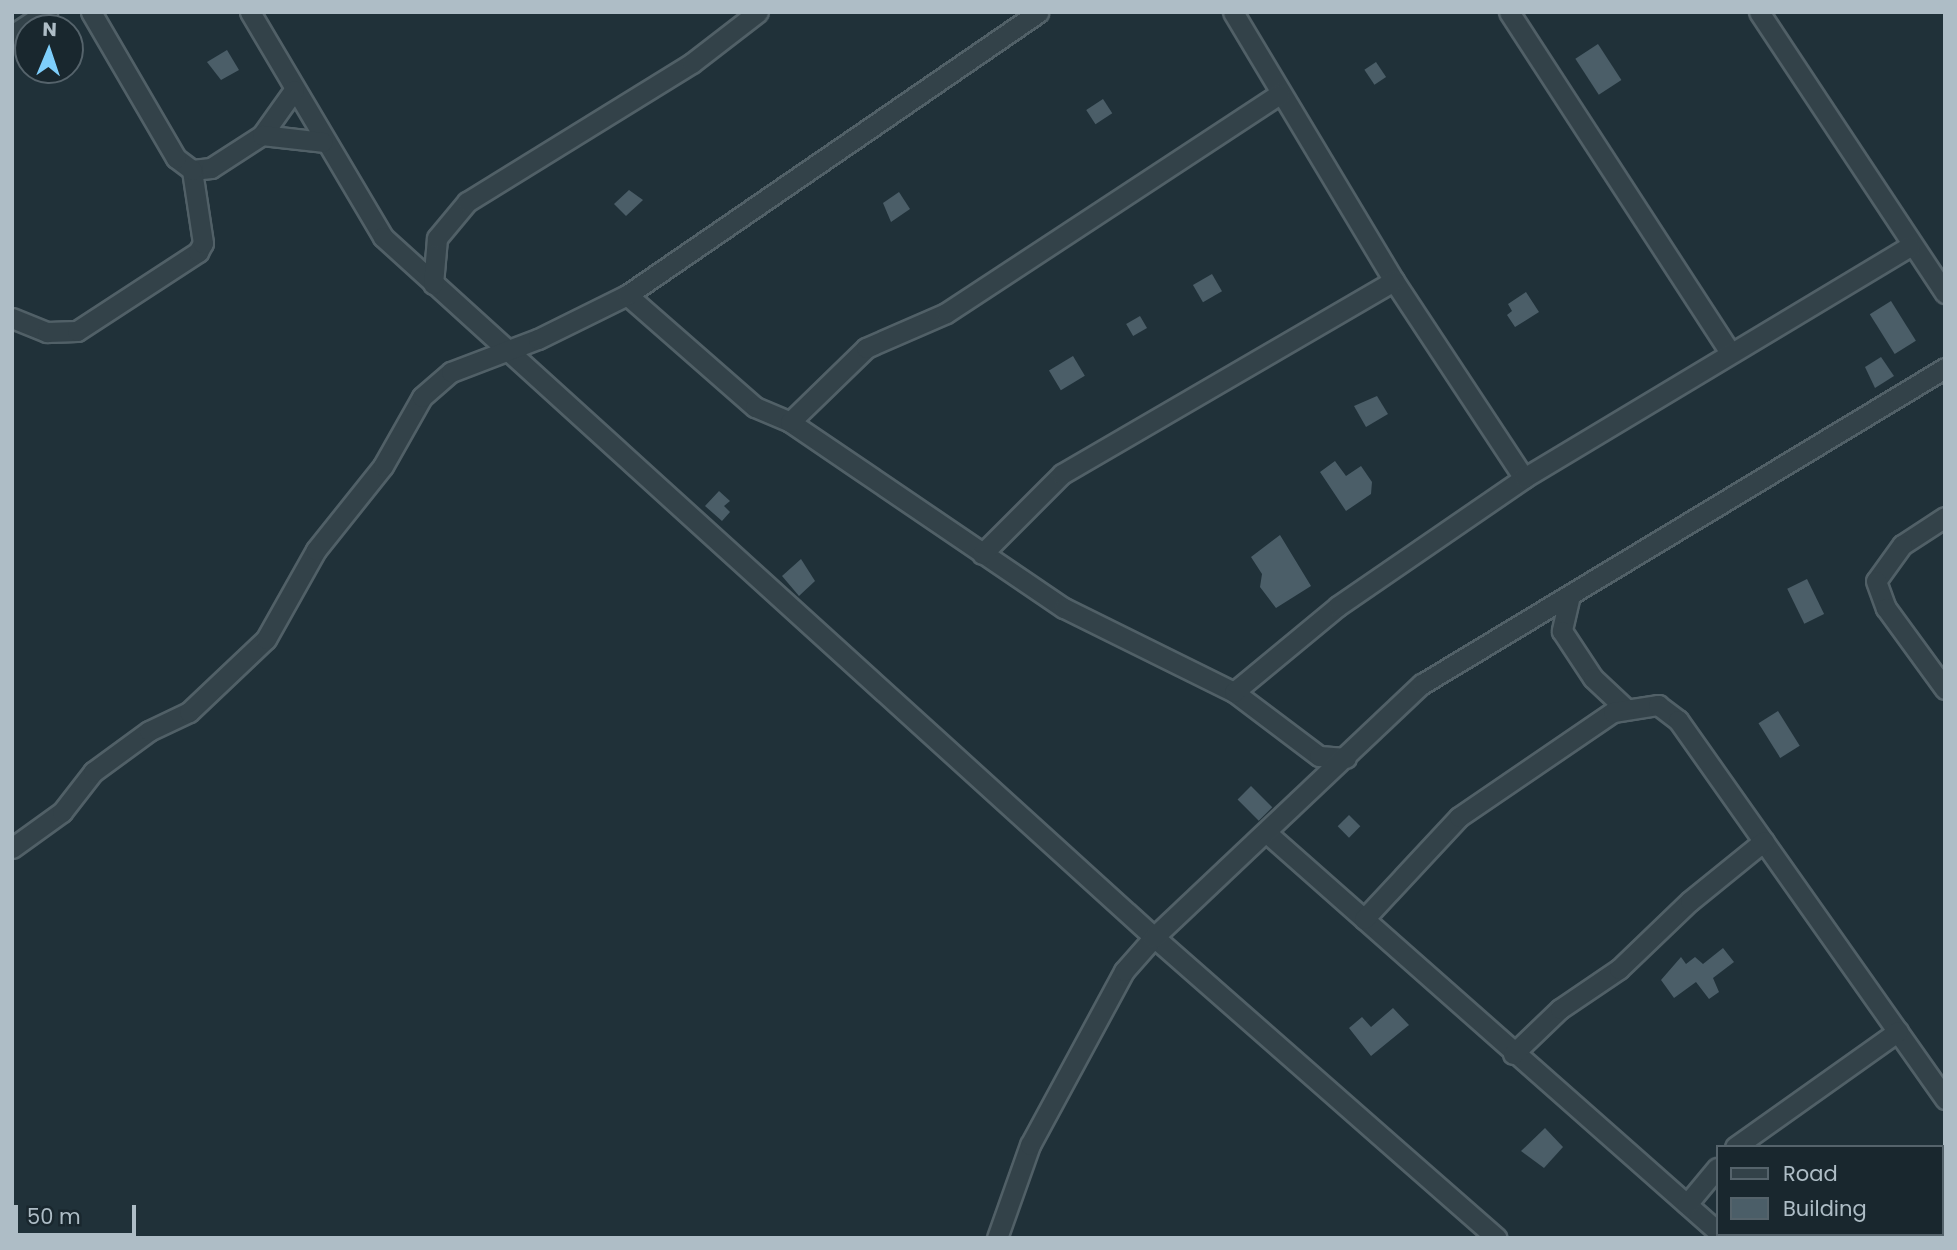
<!DOCTYPE html>
<style>
body{margin:0}
#map{position:relative;width:1957px;height:1250px;overflow:hidden;background:#203139;font-family:Poppins,sans-serif}
div>[style]{position:absolute}
[style*='--x']{left:calc(var(--x)*1px);top:calc(var(--y)*1px);width:calc(var(--w)*1px);rotate:calc(var(--a)*1deg)}
.building>*{inset:0;background:#4b5e68;transform-origin:0 0}
.roads{filter:drop-shadow(2px 0 #516067) drop-shadow(-2px 0 #516067) drop-shadow(0 2px #516067) drop-shadow(0 -2px #516067)}
.minor>*{height:19px;margin:-9.5px;padding:0 9.5px;transform-origin:9.5px;border-radius:9.5px;background:#334249}
span{translate:-50% -50%;white-space:nowrap;text-align:center;line-height:1.15;-webkit-text-stroke:7px #19272e;paint-order:stroke}
.frame{position:absolute;inset:0;border:14px solid #aebdc6;pointer-events:none}
.legend{position:absolute;left:1716px;top:1145px;width:228px;height:91px;box-sizing:border-box;background:#19272e;border:2px solid #55636b;margin:0;padding:9px 12px;list-style:none;font-size:21px;color:#aebdc6}
.legend li{display:flex;align-items:center;gap:14px;height:35px}
.legend b{width:35px;border:2px solid #55636b}
.north{position:absolute;left:14px;top:14px;width:70px;height:70px;box-sizing:border-box;background:#19272e;border:2px solid #55636b;border-radius:50%;rotate:2deg;font-size:19px;font-weight:700;line-height:28px;text-align:center;color:#aebdc6}
.north::after{content:'';display:block;margin:auto;width:24px;height:32px;background:#7ecefb;clip-path:polygon(50% 0,100% 100%,50% 72%,0 100%)}
.scale{position:absolute;left:14px;top:1205px;width:122px;height:32px;box-sizing:border-box;border:4px solid #aebdc6;border-top:0;padding-left:9px;font-size:21px;line-height:24px;white-space:nowrap;color:#aebdc6;-webkit-text-stroke:5px #19272e;paint-order:stroke}
</style>
<div id="map">
<div class="building">
<i style="left:1598px;top:44px;width:43px;height:27px;rotate:57deg"></i>
<i style="clip-path:polygon(227px 50px,239px 70px,221px 80px,207px 62px)"></i>
<i style="left:1376px;top:62px;width:18px;height:14px;rotate:56deg"></i>
<i style="left:1103px;top:99px;width:17px;height:20px;rotate:57deg"></i>
<i style="clip-path:polygon(629px 190px,643px 200px,626px 216px,614px 204px)"></i>
<i style="clip-path:polygon(899px 192px,910px 209px,891px 222px,883px 203px)"></i>
<i style="left:1212px;top:274px;width:20px;height:22px;rotate:60deg"></i>
<i style="clip-path:polygon(1526px 292px,1539px 312px,1515px 327px,1507px 315px,1512px 311px,1508px 304px)"></i>
<i style="left:1891px;top:301px;width:47px;height:25px;rotate:58deg"></i>
<i style="left:1140px;top:316px;width:14px;height:16px;rotate:60deg"></i>
<i style="left:1073px;top:356px;width:23px;height:28px;rotate:59deg"></i>
<i style="clip-path:polygon(1881px 357px,1894px 376px,1875px 388px,1865px 367px)"></i>
<i style="clip-path:polygon(1377px 396px,1388px 414px,1366px 427px,1354px 406px)"></i>
<i style="clip-path:polygon(1335px 461px,1346px 476px,1361px 466px,1372px 482px,1371px 494px,1346px 511px,1320px 472px)"></i>
<i style="clip-path:polygon(719px 491px,730px 501px,724px 506px,730px 512px,722px 521px,705px 506px)"></i>
<i style="clip-path:polygon(1280px 535px,1311px 586px,1276px 608px,1260px 587px,1262px 574px,1251px 557px)"></i>
<i style="clip-path:polygon(801px 559px,815px 581px,799px 596px,782px 576px)"></i>
<i style="left:1807px;top:579px;width:39px;height:22px;rotate:64deg"></i>
<i style="left:1778px;top:711px;width:41px;height:23px;rotate:58deg"></i>
<i style="left:1251px;top:786px;width:30px;height:19px;rotate:45deg"></i>
<i style="left:1349px;top:815px;width:16px;height:16px;rotate:45deg"></i>
<i style="clip-path:polygon(1723px 948px,1734px 962px,1713px 978px,1719px 992px,1709px 999px,1696px 982px,1674px 998px,1661px 980px,1681px 957px,1686px 964px,1695px 957px,1703px 964px)"></i>
<i style="clip-path:polygon(1393px 1008px,1409px 1025px,1371px 1056px,1349px 1028px,1362px 1017px,1371px 1027px)"></i>
<i style="clip-path:polygon(1545px 1128px,1563px 1147px,1544px 1168px,1521px 1151px)"></i>
</div>
<div class="roads">
<div class="minor">
<i style="--x:250;--y:12;--w:261;--a:59.4"></i>
<i style="--x:383;--y:237;--w:1041;--a:42.24"></i>
<i style="--x:1154;--y:937;--w:456;--a:41.3"></i>
<i style="--x:1233;--y:12;--w:313;--a:59.1"></i>
<i style="--x:1394;--y:281;--w:236;--a:56.6"></i>
<i style="--x:1509;--y:12;--w:406;--a:57"></i>
<i style="--x:1759;--y:12;--w:337;--a:56.5"></i>
<i style="--x:12;--y:35;--w:42;--a:-33.3"></i>
<i style="--x:262;--y:135;--w:55;--a:-54.6"></i>
<i style="--x:192;--y:170;--w:19;--a:-6"></i>
<i style="--x:211;--y:168;--w:61;--a:-32.9"></i>
<i style="--x:262;--y:135;--w:61;--a:6.5"></i>
<i style="--x:433;--y:284;--w:46;--a:-85"></i>
<i style="--x:437;--y:238;--w:47;--a:-50.2"></i>
<i style="--x:467;--y:202;--w:264;--a:-31.7"></i>
<i style="--x:692;--y:63;--w:83;--a:-37.7"></i>
<i style="--x:627;--y:295;--w:170;--a:41.2"></i>
<i style="--x:755;--y:407;--w:38;--a:23"></i>
<i style="--x:790;--y:422;--w:331;--a:34.2"></i>
<i style="--x:1064;--y:608;--w:190;--a:26.3"></i>
<i style="--x:1234;--y:692;--w:106;--a:37"></i>
<i style="--x:1319;--y:756;--w:27;--a:4"></i>
<i style="--x:12;--y:318;--w:38;--a:22"></i>
<i style="--x:47;--y:332;--w:30;--a:-2"></i>
<i style="--x:77;--y:331;--w:145;--a:-33.1"></i>
<i style="--x:198;--y:252;--w:10;--a:-61"></i>
<i style="--x:203;--y:243;--w:74;--a:-98.6"></i>
<i style="--x:192;--y:170;--w:20;--a:-143"></i>
<i style="--x:176;--y:158;--w:169;--a:-120.2"></i>
<i style="--x:790;--y:422;--w:106;--a:-44.2"></i>
<i style="--x:866;--y:348;--w:87;--a:-23.6"></i>
<i style="--x:946;--y:313;--w:399;--a:-33.3"></i>
<i style="--x:1945;--y:517;--w:51;--a:146.9"></i>
<i style="--x:1902;--y:545;--w:44;--a:125.8"></i>
<i style="--x:1876;--y:581;--w:29;--a:70"></i>
<i style="--x:1886;--y:608;--w:100;--a:53.9"></i>
<i style="--x:982;--y:554;--w:113;--a:-45"></i>
<i style="--x:1062;--y:474;--w:384;--a:-30.2"></i>
<i style="--x:1570;--y:595;--w:37;--a:103"></i>
<i style="--x:1562;--y:631;--w:56;--a:56.6"></i>
<i style="--x:1593;--y:678;--w:42;--a:43.1"></i>
<i style="--x:1234;--y:692;--w:135;--a:-39.6"></i>
<i style="--x:1338;--y:606;--w:226;--a:-34.5"></i>
<i style="--x:1524;--y:478;--w:450;--a:-31"></i>
<i style="--x:1268;--y:834;--w:599;--a:41.48"></i>
<i style="--x:12;--y:848;--w:62;--a:-35.8"></i>
<i style="--x:62;--y:812;--w:51;--a:-52.2"></i>
<i style="--x:93;--y:772;--w:69;--a:-36.2"></i>
<i style="--x:149;--y:731;--w:44;--a:-25.4"></i>
<i style="--x:189;--y:712;--w:106;--a:-43.5"></i>
<i style="--x:266;--y:639;--w:102;--a:-60.7"></i>
<i style="--x:316;--y:550;--w:107;--a:-51.4"></i>
<i style="--x:383;--y:466;--w:79;--a:-60.5"></i>
<i style="--x:422;--y:397;--w:38;--a:-41"></i>
<i style="--x:451;--y:372;--w:93;--a:-20.8"></i>
<i style="--x:538;--y:339;--w:99;--a:-26.3"></i>
<i style="--x:627;--y:295;--w:499;--a:-34.5"></i>
<i style="--x:1364;--y:919;--w:139;--a:-47"></i>
<i style="--x:1459;--y:817;--w:186;--a:-34.3"></i>
<i style="--x:1613;--y:712;--w:46;--a:-8.8"></i>
<i style="--x:1658;--y:705;--w:25;--a:37"></i>
<i style="--x:1678;--y:720;--w:464;--a:54.8"></i>
<i style="--x:1513;--y:1054;--w:65;--a:-43.8"></i>
<i style="--x:1560;--y:1009;--w:71;--a:-34.1"></i>
<i style="--x:1619;--y:969;--w:98;--a:-43.8"></i>
<i style="--x:1690;--y:901;--w:95;--a:-39"></i>
<i style="--x:1735;--y:1147;--w:200;--a:-35.4"></i>
<i style="--x:1687;--y:1204;--w:47;--a:-50.2"></i>
<i style="--x:997;--y:1238;--w:99;--a:-70.5"></i>
<i style="--x:1030;--y:1145;--w:198;--a:-61.6"></i>
<i style="--x:1124;--y:971;--w:45;--a:-48.6"></i>
<i style="--x:1154;--y:937;--w:369;--a:-43.4"></i>
<i style="--x:1422;--y:684;--w:611;--a:-31.14"></i>
</div>
</div>
<div class="frame"></div>
<ul class="legend">
<li><b style="height:9px;background:#334249"></b>Road</li>
<li><b style="height:19px;background:#4b5e68"></b>Building</li>
</ul>
<div class="north">N</div>
<div class="scale">50 m</div>
</div>
